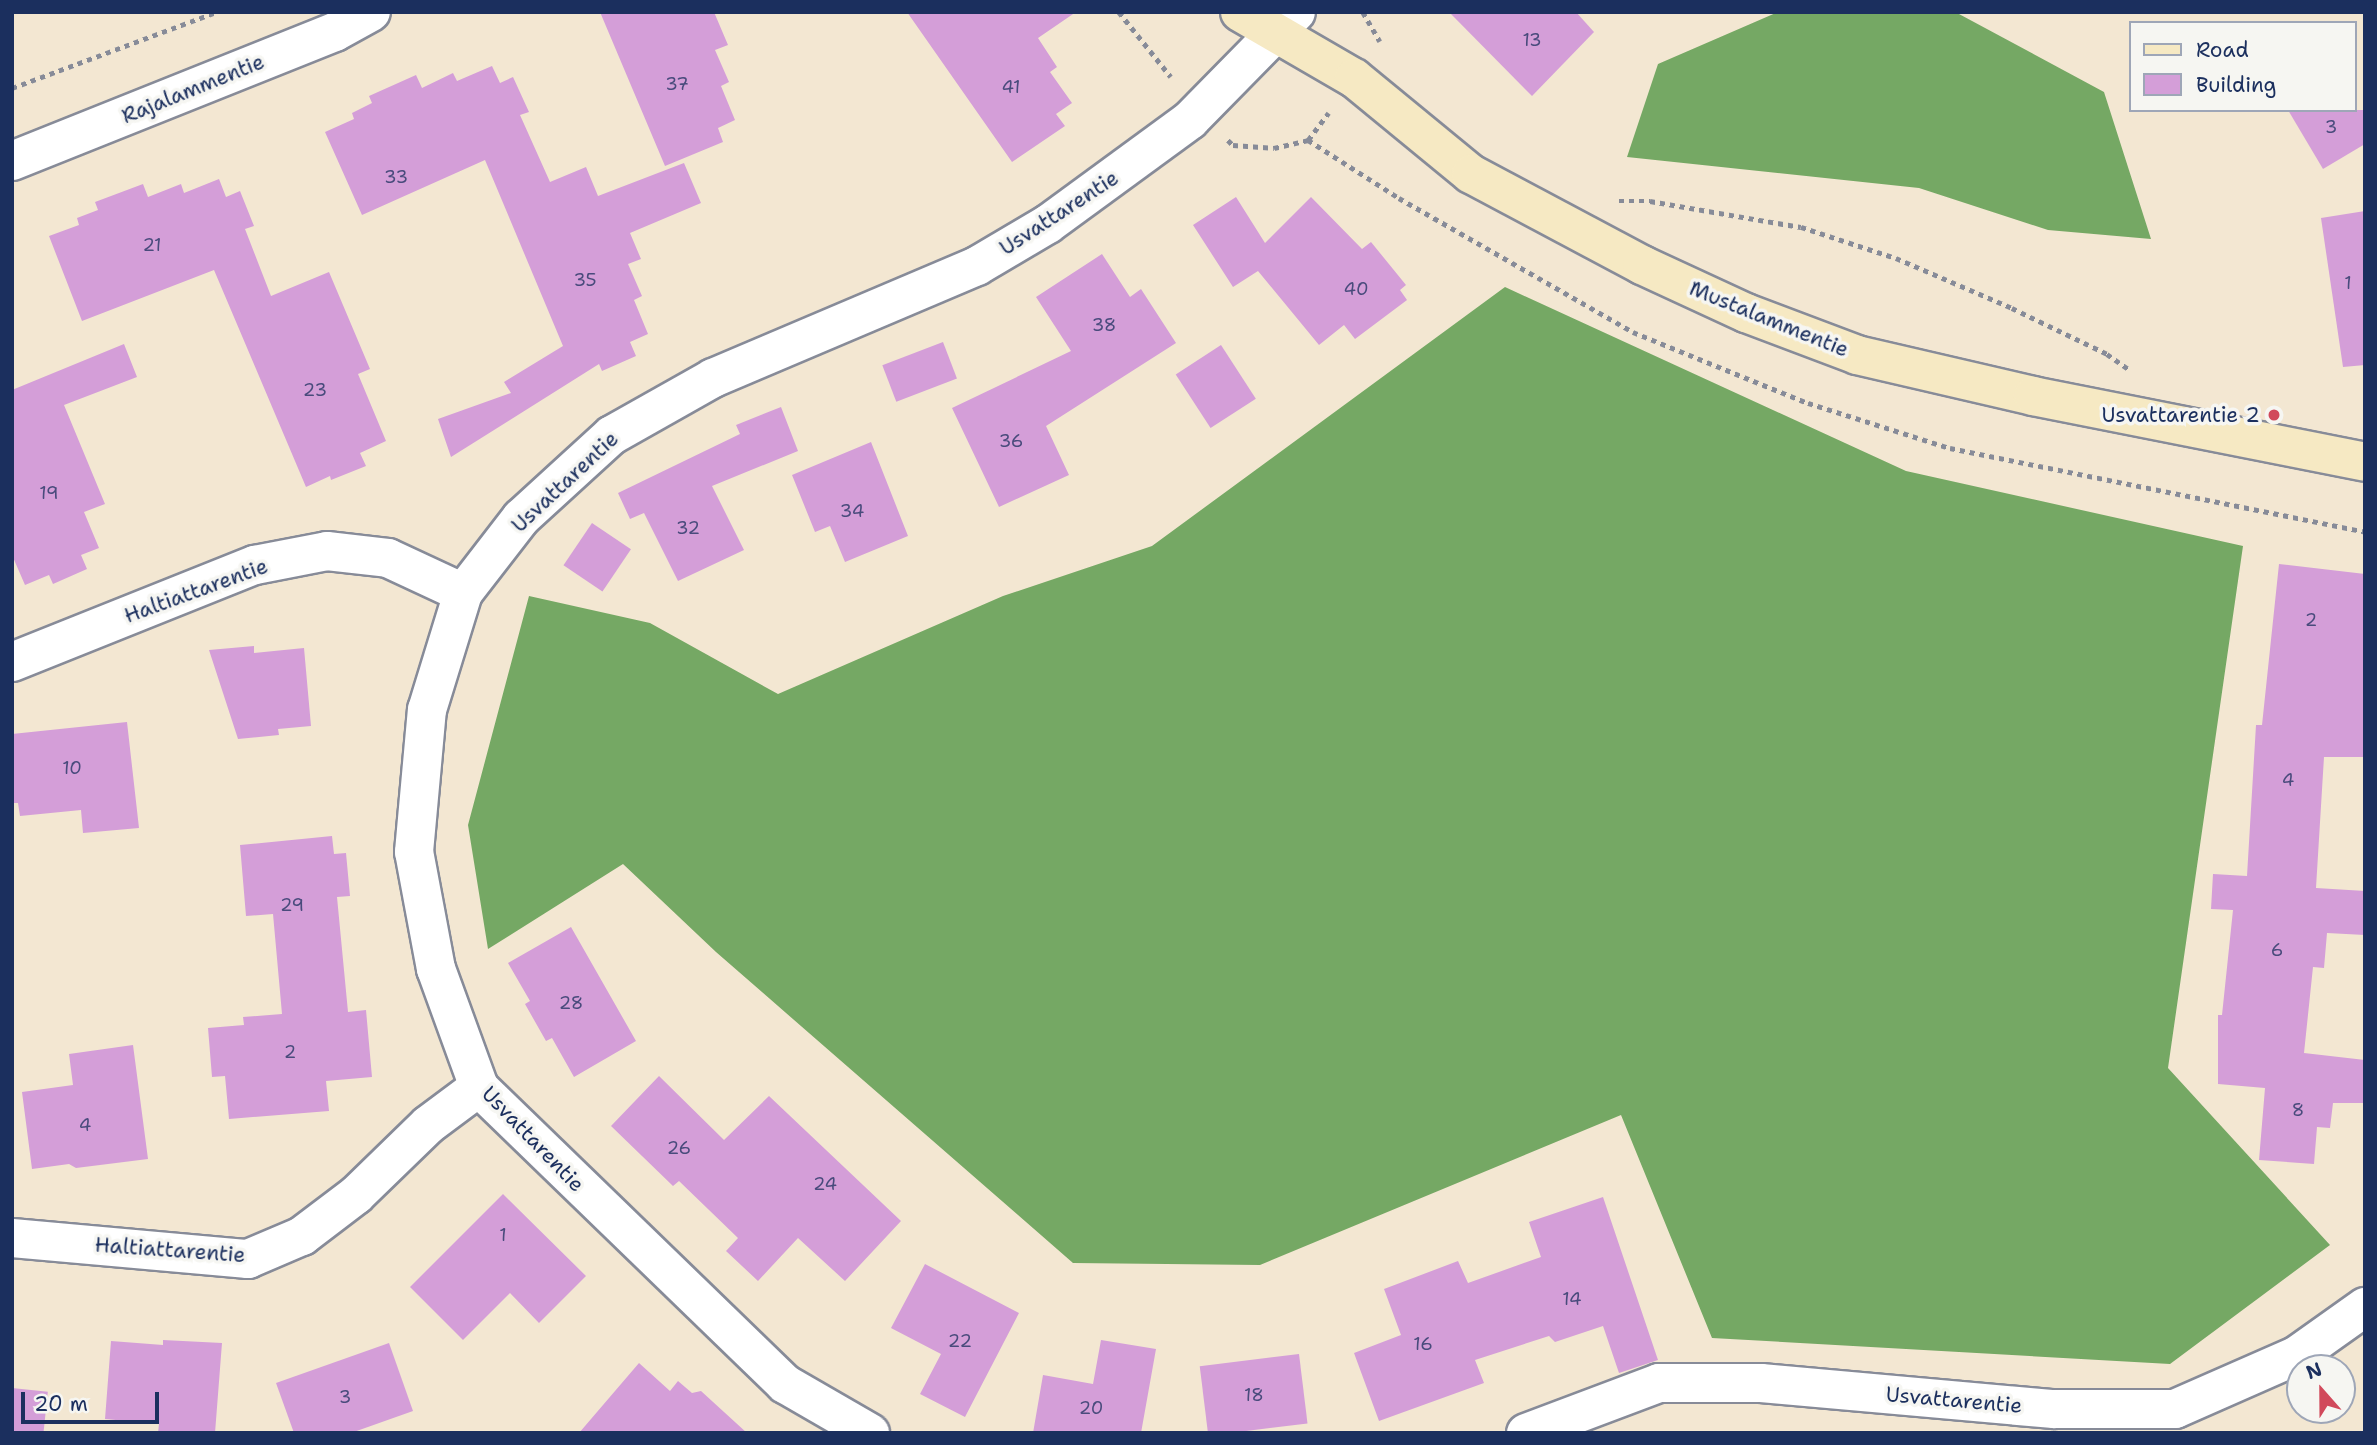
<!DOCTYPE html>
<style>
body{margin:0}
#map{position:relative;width:2377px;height:1445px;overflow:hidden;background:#f3e7d2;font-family:"Shantell Sans",sans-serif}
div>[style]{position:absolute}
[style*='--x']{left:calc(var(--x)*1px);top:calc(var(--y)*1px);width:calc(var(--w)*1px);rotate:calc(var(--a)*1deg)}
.forest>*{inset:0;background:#75a864}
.building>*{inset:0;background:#d49ed8;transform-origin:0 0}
.path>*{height:4.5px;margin-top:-2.25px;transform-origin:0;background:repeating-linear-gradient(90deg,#878b98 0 5px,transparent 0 10px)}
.roads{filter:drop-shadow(2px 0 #878b98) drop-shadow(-2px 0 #878b98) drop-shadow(0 2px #878b98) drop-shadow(0 -2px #878b98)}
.street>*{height:38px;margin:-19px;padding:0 19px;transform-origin:19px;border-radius:19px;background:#fff}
.secondary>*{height:38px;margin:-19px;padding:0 19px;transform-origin:19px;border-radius:19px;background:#f6e9c3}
.dots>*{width:19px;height:19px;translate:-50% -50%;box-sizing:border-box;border:4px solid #f6f6f2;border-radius:50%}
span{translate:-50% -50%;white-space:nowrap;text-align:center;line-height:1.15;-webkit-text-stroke:7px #f6f6f2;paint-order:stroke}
.number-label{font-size:18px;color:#494b7c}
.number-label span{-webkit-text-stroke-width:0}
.street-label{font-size:21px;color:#1b2f5e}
.poi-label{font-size:21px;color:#1b2f5e}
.right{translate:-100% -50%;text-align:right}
.frame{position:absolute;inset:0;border:14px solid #1b2f5e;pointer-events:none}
.legend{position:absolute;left:2129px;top:21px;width:228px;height:91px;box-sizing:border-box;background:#f6f6f2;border:2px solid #9ea6b7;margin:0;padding:9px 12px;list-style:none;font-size:21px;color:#1b2f5e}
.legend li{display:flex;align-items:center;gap:14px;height:35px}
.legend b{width:35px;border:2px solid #9ea6b7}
.north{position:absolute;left:2286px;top:1354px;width:70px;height:70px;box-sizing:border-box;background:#f6f6f2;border:2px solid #9ea6b7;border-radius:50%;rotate:339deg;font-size:19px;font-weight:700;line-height:28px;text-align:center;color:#1b2f5e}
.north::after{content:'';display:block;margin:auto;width:24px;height:32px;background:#d1495b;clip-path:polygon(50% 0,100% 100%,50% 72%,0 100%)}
.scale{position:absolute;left:21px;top:1392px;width:138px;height:32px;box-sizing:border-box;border:4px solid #1b2f5e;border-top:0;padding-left:9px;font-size:21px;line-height:24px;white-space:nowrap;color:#1b2f5e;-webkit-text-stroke:5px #f6f6f2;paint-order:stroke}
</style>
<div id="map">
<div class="forest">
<i style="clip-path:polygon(1778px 12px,1959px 14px,2104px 92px,2151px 239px,2048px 230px,1919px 188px,1627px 157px,1658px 64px)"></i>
<i style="clip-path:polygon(1505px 287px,1906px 471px,2243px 546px,2168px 1068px,2330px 1245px,2170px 1364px,1712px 1338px,1621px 1115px,1260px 1265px,1073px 1263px,716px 952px,623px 864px,488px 949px,468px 825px,529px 596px,650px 623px,778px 694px,1003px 596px,1152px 546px)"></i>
</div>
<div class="building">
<i style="clip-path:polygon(600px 12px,714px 12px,728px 45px,715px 50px,729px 82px,721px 86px,735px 120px,718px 128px,723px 142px,665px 166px)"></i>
<i style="clip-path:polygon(907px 12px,1076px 12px,1038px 38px,1057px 67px,1050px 72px,1072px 103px,1056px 114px,1065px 126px,1012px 162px)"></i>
<i style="clip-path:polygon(1449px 12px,1576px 12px,1594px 32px,1532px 96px)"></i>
<i style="clip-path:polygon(492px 66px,500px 83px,513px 77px,529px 112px,520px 115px,550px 182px,586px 167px,598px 196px,684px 163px,701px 203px,630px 233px,641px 259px,628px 264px,642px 296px,634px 300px,648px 334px,630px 342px,636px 356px,602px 371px,599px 364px,451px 457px,438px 419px,511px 393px,504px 382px,563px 346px,485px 160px,362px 215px,325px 132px,354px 119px,352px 113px,372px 103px,369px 96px,416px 75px,422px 88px,453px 73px,457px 81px)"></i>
<i style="clip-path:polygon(2288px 110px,2365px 110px,2365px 144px,2323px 169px)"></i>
<i style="clip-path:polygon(219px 179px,226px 197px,240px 191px,254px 226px,245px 229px,271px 296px,329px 272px,370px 369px,358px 374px,386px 441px,360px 453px,366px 466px,331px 480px,330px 476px,306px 487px,214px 270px,82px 321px,49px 236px,79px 225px,77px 218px,98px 210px,95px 202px,143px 184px,148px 197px,181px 184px,184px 193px)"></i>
<i style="clip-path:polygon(1236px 197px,1265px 243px,1311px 197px,1362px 249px,1371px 242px,1406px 285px,1400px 290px,1407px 300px,1355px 339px,1344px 325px,1319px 345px,1258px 271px,1233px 287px,1193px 225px)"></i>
<i style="clip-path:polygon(2365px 211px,2365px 365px,2343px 367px,2321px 218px)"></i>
<i style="clip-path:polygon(1102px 254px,1130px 297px,1141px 289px,1176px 343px,1046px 426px,1069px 475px,999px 507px,952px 408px,1071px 351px,1036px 297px)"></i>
<i style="left:943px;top:342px;width:39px;height:65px;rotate:69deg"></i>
<i style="clip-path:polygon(124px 344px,137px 377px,64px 405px,105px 504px,84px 512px,99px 548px,81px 555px,87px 569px,53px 584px,49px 575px,25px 585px,12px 555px,12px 390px)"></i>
<i style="left:1221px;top:345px;width:64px;height:54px;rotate:57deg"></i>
<i style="clip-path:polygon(781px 407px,798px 451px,712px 486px,744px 550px,678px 581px,644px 513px,630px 519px,618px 493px,740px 434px,736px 425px)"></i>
<i style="clip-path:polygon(871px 442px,908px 536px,845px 562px,830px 526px,815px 532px,792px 475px)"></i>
<i style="left:592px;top:523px;width:47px;height:51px;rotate:34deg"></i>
<i style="clip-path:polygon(2279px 564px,2365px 574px,2365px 757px,2324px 757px,2316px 888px,2365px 891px,2365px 935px,2327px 933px,2324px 968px,2313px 967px,2304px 1053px,2365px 1060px,2365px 1103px,2333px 1103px,2330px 1128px,2317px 1127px,2314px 1164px,2259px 1160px,2265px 1088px,2218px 1084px,2218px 1015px,2222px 1015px,2233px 910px,2211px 909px,2213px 874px,2247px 876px,2256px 725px,2262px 725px)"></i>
<i style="clip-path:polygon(254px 646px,254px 653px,304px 648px,311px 726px,278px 729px,279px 735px,238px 739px,209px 650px)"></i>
<i style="clip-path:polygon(127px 722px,139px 828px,83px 833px,81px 810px,20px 816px,18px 803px,12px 803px,12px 734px)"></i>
<i style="clip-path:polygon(332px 836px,334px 854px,346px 853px,350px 896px,337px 897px,348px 1012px,366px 1010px,372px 1077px,326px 1081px,329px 1111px,229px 1119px,225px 1076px,212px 1077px,208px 1028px,244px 1025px,243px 1017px,282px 1014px,273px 914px,246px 916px,240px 845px)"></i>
<i style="clip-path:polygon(571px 927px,636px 1041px,574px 1077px,552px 1038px,546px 1041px,525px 1004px,530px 1001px,508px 963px)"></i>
<i style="clip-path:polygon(133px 1045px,148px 1159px,76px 1168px,69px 1164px,32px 1169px,22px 1092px,73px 1085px,69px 1054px)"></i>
<i style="clip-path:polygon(659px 1076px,724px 1140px,769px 1096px,901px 1221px,845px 1281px,798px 1238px,758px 1281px,726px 1251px,738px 1238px,679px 1181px,673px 1186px,611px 1126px)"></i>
<i style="clip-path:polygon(503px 1194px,586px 1276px,539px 1323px,510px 1293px,463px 1340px,410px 1287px)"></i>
<i style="clip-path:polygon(1603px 1197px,1658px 1360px,1619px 1373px,1603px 1326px,1555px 1342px,1549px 1336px,1475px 1360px,1484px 1383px,1379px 1421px,1354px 1353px,1401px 1335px,1384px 1289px,1458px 1261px,1468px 1283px,1541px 1257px,1529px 1222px)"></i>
<i style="clip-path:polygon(925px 1264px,1019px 1313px,965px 1417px,920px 1394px,941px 1354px,891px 1328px)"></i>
<i style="clip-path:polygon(163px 1340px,222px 1343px,215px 1433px,158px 1433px,159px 1424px,105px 1419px,111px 1341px,163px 1345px)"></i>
<i style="clip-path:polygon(1101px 1340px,1156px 1349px,1141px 1433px,1033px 1433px,1043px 1375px,1093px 1384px)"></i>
<i style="clip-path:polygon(389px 1343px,413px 1411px,351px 1433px,294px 1433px,276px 1383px)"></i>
<i style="left:1299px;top:1354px;width:70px;height:100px;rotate:83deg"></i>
<i style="clip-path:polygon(639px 1363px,670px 1391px,678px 1381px,692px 1393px,701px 1391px,747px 1433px,579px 1433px)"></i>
<i style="left:12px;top:1388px;width:36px;height:45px;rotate:6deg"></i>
</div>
<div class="path">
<i style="--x:1119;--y:12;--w:83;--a:51.3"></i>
<i style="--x:1363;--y:12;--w:34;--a:60"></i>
<i style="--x:12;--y:88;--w:218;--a:-20.4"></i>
<i style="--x:1228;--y:140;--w:7;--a:45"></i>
<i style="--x:1233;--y:145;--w:41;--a:4.2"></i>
<i style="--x:1274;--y:148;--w:35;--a:-13"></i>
<i style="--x:1308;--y:140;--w:108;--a:32.5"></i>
<i style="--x:1399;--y:198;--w:270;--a:29.8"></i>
<i style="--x:1633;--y:332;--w:189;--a:22.1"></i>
<i style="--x:1808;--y:403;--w:149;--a:17.6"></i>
<i style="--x:1950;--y:448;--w:423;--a:11.4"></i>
<i style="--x:1308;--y:140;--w:34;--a:-53"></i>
<i style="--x:1619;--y:201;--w:31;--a:0"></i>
<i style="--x:1650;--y:201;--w:153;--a:9.8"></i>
<i style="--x:1801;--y:227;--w:100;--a:18.1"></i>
<i style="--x:1896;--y:258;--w:126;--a:23.3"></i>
<i style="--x:2012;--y:308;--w:106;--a:25.8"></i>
<i style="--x:2107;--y:354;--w:28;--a:35"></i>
</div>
<div class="roads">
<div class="street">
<i style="--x:12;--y:161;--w:348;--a:-21.8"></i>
<i style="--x:335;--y:32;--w:41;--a:-29.1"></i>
<i style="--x:12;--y:662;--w:262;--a:-21.8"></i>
<i style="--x:255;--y:565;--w:73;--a:-11"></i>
<i style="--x:327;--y:551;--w:61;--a:6.5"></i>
<i style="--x:388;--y:558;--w:83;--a:25"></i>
<i style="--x:12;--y:1238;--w:237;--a:5.1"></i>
<i style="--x:248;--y:1259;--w:59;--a:-23.1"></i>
<i style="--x:302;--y:1236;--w:68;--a:-37.2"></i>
<i style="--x:356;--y:1195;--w:100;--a:-44.2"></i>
<i style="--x:428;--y:1125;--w:64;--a:-36.7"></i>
<i style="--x:870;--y:1433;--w:98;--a:-150"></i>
<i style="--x:785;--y:1384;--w:426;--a:-135.9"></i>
<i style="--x:479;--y:1087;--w:126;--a:-110"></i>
<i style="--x:436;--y:969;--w:119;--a:-100.6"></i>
<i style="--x:414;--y:852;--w:143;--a:-84.8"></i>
<i style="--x:427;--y:710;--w:122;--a:-72.9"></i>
<i style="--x:463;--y:593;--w:95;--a:-52.3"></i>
<i style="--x:521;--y:518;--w:123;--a:-42.4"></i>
<i style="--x:612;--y:435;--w:116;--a:-29.4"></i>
<i style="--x:713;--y:378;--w:287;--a:-23"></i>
<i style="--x:977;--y:266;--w:82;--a:-30.6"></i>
<i style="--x:1048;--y:224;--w:176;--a:-36.2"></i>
<i style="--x:1190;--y:120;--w:151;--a:-45.5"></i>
<i style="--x:1526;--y:1433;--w:142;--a:-20.6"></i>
<i style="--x:1659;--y:1383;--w:102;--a:0"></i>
<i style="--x:1761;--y:1383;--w:294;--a:5.1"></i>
<i style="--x:2054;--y:1409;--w:121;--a:0"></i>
<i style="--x:2175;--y:1409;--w:132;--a:-23.7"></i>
<i style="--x:2296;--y:1356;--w:85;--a:-35.4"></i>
</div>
<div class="secondary">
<i style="--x:1240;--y:12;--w:132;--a:30.1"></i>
<i style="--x:1354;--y:78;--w:151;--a:39.4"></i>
<i style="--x:1471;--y:174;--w:194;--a:28"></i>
<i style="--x:1642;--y:265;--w:115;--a:24.8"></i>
<i style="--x:1746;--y:313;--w:119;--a:20.7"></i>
<i style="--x:1857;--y:355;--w:181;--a:13.1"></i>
<i style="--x:2033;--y:396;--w:338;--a:11.2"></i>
</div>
</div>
<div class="dots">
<i style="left:2274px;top:415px;background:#d1495b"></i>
</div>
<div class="number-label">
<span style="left:1532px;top:40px">13</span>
<span style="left:677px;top:84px">37</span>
<span style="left:1011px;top:87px">41</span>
<span style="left:2331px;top:127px">3</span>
<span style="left:396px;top:177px">33</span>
<span style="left:152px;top:245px">21</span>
<span style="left:585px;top:280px">35</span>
<span style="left:2348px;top:283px">1</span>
<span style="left:1356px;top:289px">40</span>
<span style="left:1104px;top:325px">38</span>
<span style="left:315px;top:390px">23</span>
<span style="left:1011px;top:441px">36</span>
<span style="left:49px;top:493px">19</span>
<span style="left:852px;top:511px">34</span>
<span style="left:688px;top:528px">32</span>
<span style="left:2311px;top:620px">2</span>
<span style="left:72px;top:768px">10</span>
<span style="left:2288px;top:780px">4</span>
<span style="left:292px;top:905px">29</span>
<span style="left:2277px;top:950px">6</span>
<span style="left:571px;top:1003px">28</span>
<span style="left:290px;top:1052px">2</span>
<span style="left:2298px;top:1110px">8</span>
<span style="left:85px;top:1125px">4</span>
<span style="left:679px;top:1148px">26</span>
<span style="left:825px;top:1184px">24</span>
<span style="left:503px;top:1235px">1</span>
<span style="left:1572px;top:1299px">14</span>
<span style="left:960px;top:1341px">22</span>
<span style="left:1423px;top:1344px">16</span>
<span style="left:1254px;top:1395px">18</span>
<span style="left:345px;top:1397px">3</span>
<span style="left:1091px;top:1408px">20</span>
</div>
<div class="street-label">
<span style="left:193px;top:89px;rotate:-22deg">Rajalammentie</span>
<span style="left:1059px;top:213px;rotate:-33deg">Usvattarentie</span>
<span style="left:1769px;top:319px;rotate:22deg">Mustalammentie</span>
<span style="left:565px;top:482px;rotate:-43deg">Usvattarentie</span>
<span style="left:196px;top:591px;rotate:-20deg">Haltiattarentie</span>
<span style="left:533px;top:1139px;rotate:46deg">Usvattarentie</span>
<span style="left:170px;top:1250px;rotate:4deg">Haltiattarentie</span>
<span style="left:1954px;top:1400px;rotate:5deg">Usvattarentie</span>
</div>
<div class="poi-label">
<span class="right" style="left:2260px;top:415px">Usvattarentie 2</span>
</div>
<div class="frame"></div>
<ul class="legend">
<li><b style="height:9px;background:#f6e9c3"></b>Road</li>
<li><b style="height:19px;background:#d49ed8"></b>Building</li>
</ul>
<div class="north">N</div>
<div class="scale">20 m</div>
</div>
